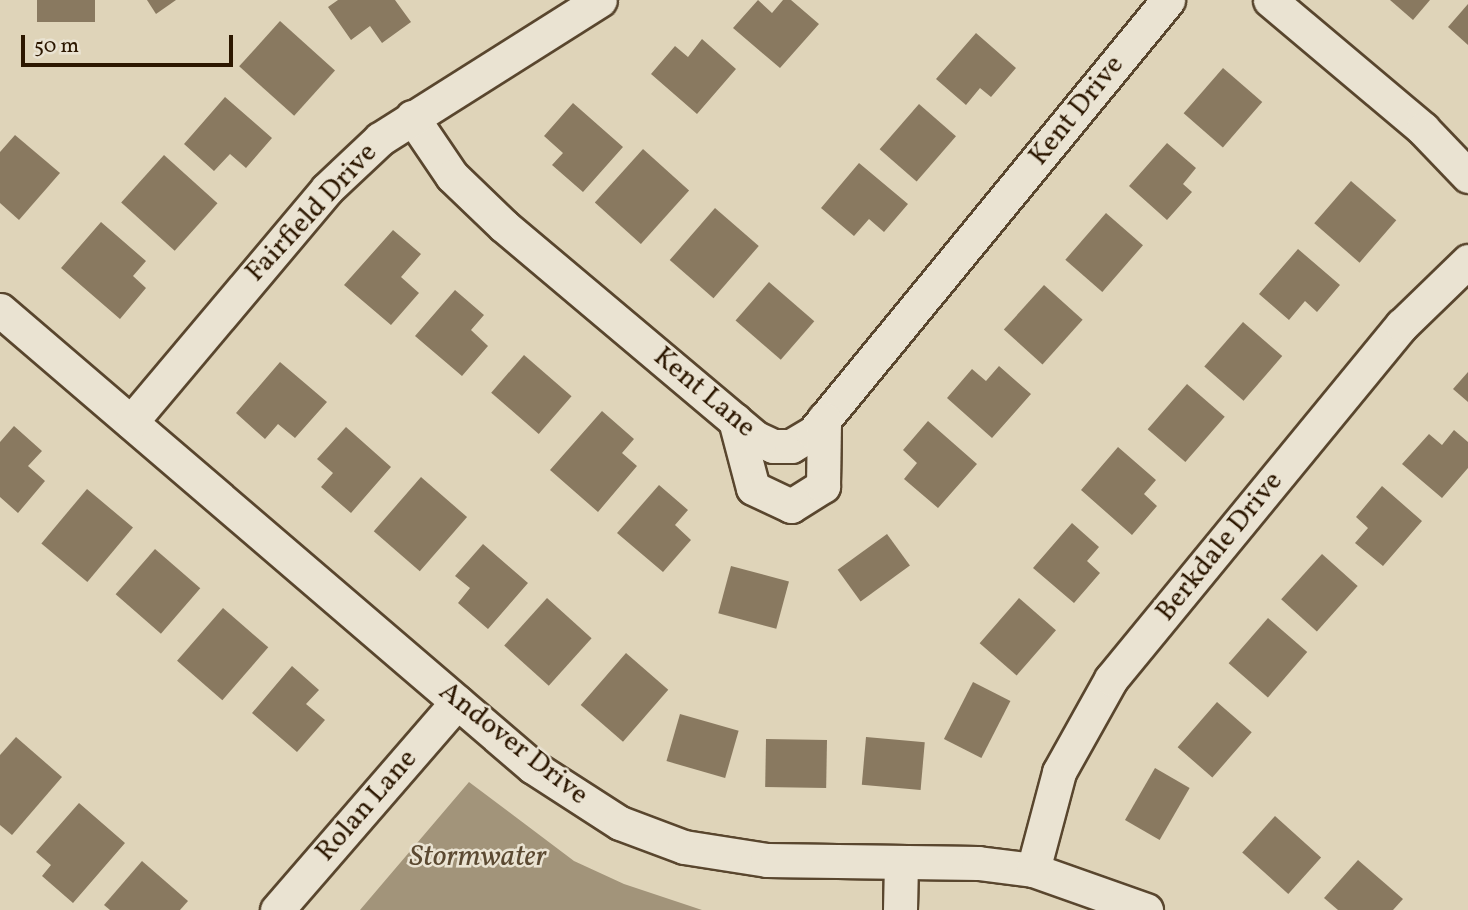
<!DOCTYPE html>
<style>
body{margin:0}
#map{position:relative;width:1468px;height:910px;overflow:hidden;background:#dfd4b9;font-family:Vollkorn,serif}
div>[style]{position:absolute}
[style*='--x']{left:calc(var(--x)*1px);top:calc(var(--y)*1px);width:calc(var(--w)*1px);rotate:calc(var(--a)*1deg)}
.water>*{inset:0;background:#a2947a}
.building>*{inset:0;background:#897960;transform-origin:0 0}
.roads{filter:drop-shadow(2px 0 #59462e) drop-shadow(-2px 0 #59462e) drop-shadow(0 2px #59462e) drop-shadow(0 -2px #59462e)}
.minor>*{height:33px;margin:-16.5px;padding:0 16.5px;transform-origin:16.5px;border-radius:16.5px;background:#eae3d2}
span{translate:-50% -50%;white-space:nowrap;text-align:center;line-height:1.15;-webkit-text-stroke:5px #eae3d2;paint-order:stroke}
.street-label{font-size:28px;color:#2c1700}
.water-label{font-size:30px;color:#5b4931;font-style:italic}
.scale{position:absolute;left:21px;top:35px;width:212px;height:32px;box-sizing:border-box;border:4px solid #2c1700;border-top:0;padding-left:9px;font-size:21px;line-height:24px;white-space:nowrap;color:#2c1700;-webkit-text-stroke:5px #eae3d2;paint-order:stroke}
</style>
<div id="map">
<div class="water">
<i style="clip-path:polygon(469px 782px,574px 861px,624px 884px,702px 910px,360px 910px)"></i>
</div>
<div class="building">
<i style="left:37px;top:0;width:58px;height:22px"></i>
<i style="clip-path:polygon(147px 0,176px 0,156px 14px)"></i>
<i style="clip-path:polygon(338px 0,395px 0,411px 22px,382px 43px,370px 26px,351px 40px,328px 7px)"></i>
<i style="clip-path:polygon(758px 0,772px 13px,783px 0,791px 0,819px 24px,780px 68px,733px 28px)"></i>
<i style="clip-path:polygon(1390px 0,1430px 0,1413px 20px)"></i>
<i style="clip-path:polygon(1468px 4px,1468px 45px,1448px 27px)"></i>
<i style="left:280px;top:21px;width:74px;height:61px;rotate:42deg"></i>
<i style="clip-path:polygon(976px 33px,1016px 68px,991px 97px,980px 88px,966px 105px,936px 79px)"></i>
<i style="clip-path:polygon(702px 39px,736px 69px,697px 114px,651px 74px,675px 46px,688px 57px)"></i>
<i style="left:1223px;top:68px;width:52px;height:60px;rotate:41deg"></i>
<i style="clip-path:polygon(225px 97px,272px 138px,246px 168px,230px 154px,214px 171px,184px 144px)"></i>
<i style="clip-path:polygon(573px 103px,623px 147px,583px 192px,552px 165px,563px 153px,544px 136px)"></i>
<i style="left:919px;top:104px;width:49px;height:60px;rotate:41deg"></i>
<i style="clip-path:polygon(15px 135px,60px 173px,19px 220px,0 203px,0 152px)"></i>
<i style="clip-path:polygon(1167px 143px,1196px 168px,1183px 184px,1192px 192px,1167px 220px,1129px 186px)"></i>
<i style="left:643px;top:149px;width:62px;height:72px;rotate:42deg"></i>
<i style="left:164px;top:155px;width:72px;height:64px;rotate:42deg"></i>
<i style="clip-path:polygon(859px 163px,908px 204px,884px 232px,869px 219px,854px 236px,821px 208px)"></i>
<i style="left:1351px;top:181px;width:60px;height:56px;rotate:41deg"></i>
<i style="left:715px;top:208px;width:58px;height:69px;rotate:41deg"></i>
<i style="left:1106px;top:213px;width:49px;height:62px;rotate:41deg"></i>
<i style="clip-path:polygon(101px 222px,146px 261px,133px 276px,146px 288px,120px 319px,61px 268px)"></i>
<i style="clip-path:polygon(393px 230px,421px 254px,401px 277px,419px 293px,391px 325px,344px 285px)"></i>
<i style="clip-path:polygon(1298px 249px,1340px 285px,1317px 312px,1305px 301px,1289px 320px,1259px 294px)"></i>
<i style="left:769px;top:282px;width:60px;height:51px;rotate:41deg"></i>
<i style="left:1044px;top:285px;width:52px;height:60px;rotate:42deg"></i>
<i style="clip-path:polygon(455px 290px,484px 315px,471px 330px,488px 346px,462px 376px,415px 336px)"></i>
<i style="left:1243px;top:322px;width:52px;height:59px;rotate:41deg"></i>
<i style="left:524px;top:355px;width:63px;height:50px;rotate:41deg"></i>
<i style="clip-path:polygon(280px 362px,327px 402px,295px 438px,278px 424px,265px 439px,236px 413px)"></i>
<i style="clip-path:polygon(999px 366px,1031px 394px,992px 438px,947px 398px,972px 369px,986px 381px)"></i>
<i style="clip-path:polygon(1468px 372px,1468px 402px,1453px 389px)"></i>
<i style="left:1187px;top:384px;width:50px;height:60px;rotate:41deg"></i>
<i style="clip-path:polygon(602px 411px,634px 439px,622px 453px,637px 466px,598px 512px,550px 470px)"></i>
<i style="clip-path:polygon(928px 421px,977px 464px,938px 508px,904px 479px,917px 463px,903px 450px)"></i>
<i style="clip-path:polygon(14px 426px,42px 451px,28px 466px,45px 481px,18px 513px,0 497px,0 442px)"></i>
<i style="clip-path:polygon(346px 427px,391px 467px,351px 513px,321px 487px,333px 473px,317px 459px)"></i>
<i style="clip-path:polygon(1454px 430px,1468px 442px,1468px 468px,1442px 498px,1402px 464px,1429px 434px,1442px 445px)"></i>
<i style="clip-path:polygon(1118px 447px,1156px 480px,1144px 494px,1157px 506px,1132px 535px,1081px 490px)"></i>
<i style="left:421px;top:477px;width:61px;height:72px;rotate:41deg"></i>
<i style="clip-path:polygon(659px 485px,688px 510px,675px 525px,691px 540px,663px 572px,617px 533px)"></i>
<i style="clip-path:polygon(1382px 486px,1422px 521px,1383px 566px,1355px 543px,1368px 528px,1356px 517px)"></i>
<i style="left:87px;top:489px;width:60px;height:71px;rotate:40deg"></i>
<i style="clip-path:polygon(1072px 523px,1099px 547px,1087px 561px,1100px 573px,1074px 603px,1033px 568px)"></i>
<i style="left:887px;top:534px;width:39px;height:61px;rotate:54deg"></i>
<i style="clip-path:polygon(483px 544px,528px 583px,488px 629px,458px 603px,470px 588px,455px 576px)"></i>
<i style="left:155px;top:549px;width:60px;height:60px;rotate:41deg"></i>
<i style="left:1322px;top:554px;width:48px;height:61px;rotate:42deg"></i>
<i style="left:731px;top:566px;width:60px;height:49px;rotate:15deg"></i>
<i style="left:547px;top:598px;width:60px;height:64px;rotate:42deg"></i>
<i style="left:1019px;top:598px;width:49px;height:60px;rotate:41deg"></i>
<i style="left:223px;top:608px;width:60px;height:70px;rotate:41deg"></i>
<i style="left:1268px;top:618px;width:52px;height:60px;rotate:41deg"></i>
<i style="left:626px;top:653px;width:56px;height:69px;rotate:41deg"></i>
<i style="clip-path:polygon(292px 666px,319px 690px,306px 704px,325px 720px,297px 752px,252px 713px)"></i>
<i style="left:973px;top:682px;width:42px;height:64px;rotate:27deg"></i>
<i style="left:1217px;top:702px;width:46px;height:60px;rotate:41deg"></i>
<i style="left:680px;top:714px;width:61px;height:49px;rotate:16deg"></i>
<i style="clip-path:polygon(16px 737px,62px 777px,12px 835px,0 825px,0 755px)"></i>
<i style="left:866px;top:737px;width:59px;height:48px;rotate:5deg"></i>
<i style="left:766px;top:739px;width:61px;height:48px;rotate:1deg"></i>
<i style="left:1155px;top:768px;width:40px;height:60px;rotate:30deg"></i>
<i style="clip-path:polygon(79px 803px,125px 843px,73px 903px,42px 876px,51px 865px,36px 852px)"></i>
<i style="left:1275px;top:816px;width:62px;height:49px;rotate:42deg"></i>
<i style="clip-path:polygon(1358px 860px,1403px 899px,1393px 910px,1338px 910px,1324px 898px)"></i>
<i style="clip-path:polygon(142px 861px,188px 901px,180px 910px,110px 910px,104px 905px)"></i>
</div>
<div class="roads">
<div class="minor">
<i style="--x:1270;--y:0;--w:200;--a:40.1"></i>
<i style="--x:1423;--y:129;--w:65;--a:46.2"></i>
<i style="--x:412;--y:117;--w:71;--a:55.9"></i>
<i style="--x:452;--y:176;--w:72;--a:43.9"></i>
<i style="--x:504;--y:226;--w:329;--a:40.1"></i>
<i style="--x:756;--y:438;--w:19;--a:25"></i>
<i style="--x:773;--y:446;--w:18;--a:0"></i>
<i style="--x:791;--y:446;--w:26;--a:-31"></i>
<i style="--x:813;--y:433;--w:560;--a:-50.65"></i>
<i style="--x:0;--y:310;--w:702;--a:40.61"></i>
<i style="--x:533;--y:767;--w:103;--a:32.8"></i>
<i style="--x:620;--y:823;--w:68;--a:20.6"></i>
<i style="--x:684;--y:847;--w:84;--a:8.9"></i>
<i style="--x:767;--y:860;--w:211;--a:0.8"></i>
<i style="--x:978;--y:863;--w:55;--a:7.3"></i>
<i style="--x:1033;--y:870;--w:120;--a:19.5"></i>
<i style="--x:735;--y:420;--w:70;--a:75.2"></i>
<i style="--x:753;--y:488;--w:42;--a:25.3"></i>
<i style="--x:791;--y:506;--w:38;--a:-32"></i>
<i style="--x:823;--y:486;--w:67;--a:-89.1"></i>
<i style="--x:131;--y:422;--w:304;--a:-49.9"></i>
<i style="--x:327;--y:189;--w:73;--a:-43.3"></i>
<i style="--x:380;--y:139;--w:260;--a:-32.3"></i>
<i style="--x:1033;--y:870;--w:101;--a:-75.1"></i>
<i style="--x:1059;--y:772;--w:107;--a:-60.8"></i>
<i style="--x:1111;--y:679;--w:458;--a:-50.6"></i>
<i style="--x:1402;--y:325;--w:92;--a:-44.1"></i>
<i style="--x:277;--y:910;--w:275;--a:-49.1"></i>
<i style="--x:900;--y:910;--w:48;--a:-88.8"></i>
</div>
</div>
<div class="street-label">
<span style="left:1077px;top:111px;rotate:-51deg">Kent Drive</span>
<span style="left:312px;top:213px;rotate:-47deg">Fairfield Drive</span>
<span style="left:704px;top:393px;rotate:40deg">Kent Lane</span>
<span style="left:1220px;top:547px;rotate:-51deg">Berkdale Drive</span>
<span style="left:513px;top:744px;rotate:38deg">Andover Drive</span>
<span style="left:367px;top:806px;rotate:-49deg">Rolan Lane</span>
</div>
<div class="water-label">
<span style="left:478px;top:857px">Stormwater</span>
</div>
<div class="scale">50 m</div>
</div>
